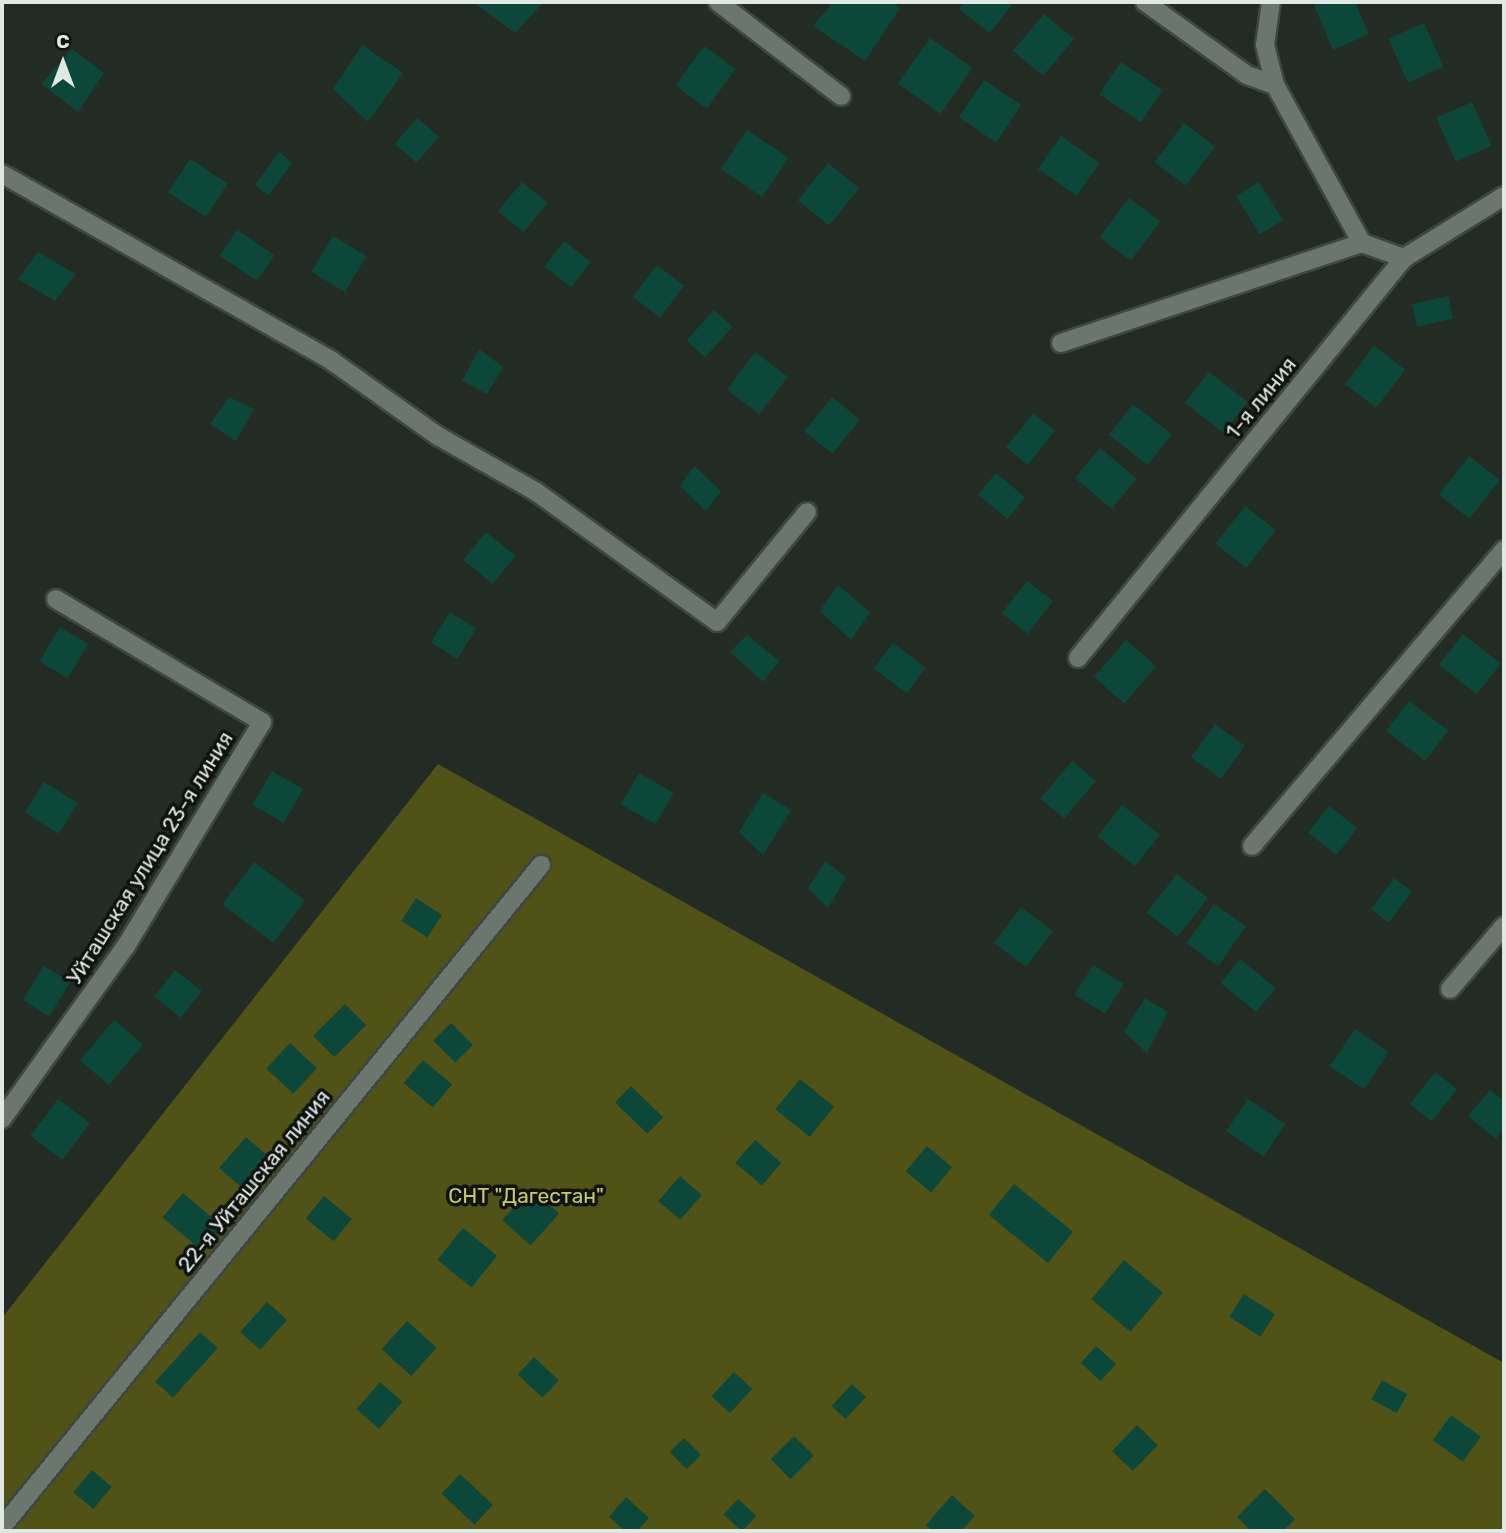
<!DOCTYPE html>
<meta charset="utf-8">
<style>
body{margin:0}
#map{position:relative;width:1506px;height:1533px;overflow:hidden;background:#222c24;font-family:Rubik,sans-serif}
div>[style]{position:absolute}
[style*='--x']{left:calc(var(--x)*1px);top:calc(var(--y)*1px);width:calc(var(--w)*1px);rotate:calc(var(--a)*1deg)}
.green>*{inset:0;background:#515316}
.building>*{inset:0;background:#0c483a;transform-origin:0 0}
.roads{filter:drop-shadow(2px 0 #3e4740) drop-shadow(-2px 0 #3e4740) drop-shadow(0 2px #3e4740) drop-shadow(0 -2px #3e4740)}
.minor>*{height:18px;margin:-9px;padding:0 9px;transform-origin:9px;border-radius:9px;background:#6b776e}
span{translate:-50% -50%;white-space:nowrap;text-align:center;line-height:1.15;-webkit-text-stroke:7px #0f1310;paint-order:stroke}
.street-label{font-size:21px;color:#e1e8e3}
.park-label{font-size:21px;color:#c9cd5c}
.frame{position:absolute;inset:0;border:4px solid #e1e8e3;pointer-events:none}
.north{position:absolute;left:28px;top:28px;width:70px;height:70px;-webkit-text-stroke:5px #0f1310;paint-order:stroke;rotate:0deg;font-size:19px;font-weight:700;line-height:28px;text-align:center;color:#e1e8e3}
.north::after{content:'';display:block;margin:auto;width:24px;height:32px;background:#e1e8e3;clip-path:polygon(50% 0,100% 100%,50% 72%,0 100%)}
</style>
<div id="map">
<div class="green">
<i style="clip-path:polygon(438px 764px,1504px 1363px,1504px 1531px,2px 1531px,2px 1318px)"></i>
</div>
<div class="building">
<i style="clip-path:polygon(473px 2px,544px 2px,515px 33px)"></i>
<i style="clip-path:polygon(833px 2px,891px 2px,900px 8px,865px 61px,813px 26px)"></i>
<i style="clip-path:polygon(965px 2px,1014px 2px,990px 33px,959px 9px)"></i>
<i style="clip-path:polygon(1321px 2px,1355px 2px,1369px 34px,1333px 50px,1314px 5px)"></i>
<i style="left:1044px;top:14px;width:39px;height:48px;rotate:40deg"></i>
<i style="left:1424px;top:23px;width:48px;height:39px;rotate:66deg"></i>
<i style="left:930px;top:38px;width:52px;height:56px;rotate:35deg"></i>
<i style="clip-path:polygon(362px 45px,403px 73px,368px 122px,333px 89px)"></i>
<i style="left:704px;top:46px;width:39px;height:49px;rotate:36deg"></i>
<i style="clip-path:polygon(72px 49px,104px 73px,78px 112px,41px 84px)"></i>
<i style="left:1121px;top:62px;width:50px;height:39px;rotate:34deg"></i>
<i style="left:984px;top:80px;width:45px;height:45px;rotate:34deg"></i>
<i style="left:1472px;top:102px;width:48px;height:39px;rotate:66deg"></i>
<i style="left:417px;top:118px;width:29px;height:34px;rotate:41deg"></i>
<i style="left:1184px;top:123px;width:39px;height:49px;rotate:37deg"></i>
<i style="left:747px;top:130px;width:50px;height:47px;rotate:34deg"></i>
<i style="left:1061px;top:136px;width:47px;height:40px;rotate:35deg"></i>
<i style="left:279px;top:152px;width:17px;height:41px;rotate:36deg"></i>
<i style="left:190px;top:159px;width:45px;height:40px;rotate:33deg"></i>
<i style="left:828px;top:163px;width:40px;height:48px;rotate:39deg"></i>
<i style="left:522px;top:182px;width:33px;height:38px;rotate:39deg"></i>
<i style="left:1259px;top:182px;width:45px;height:27px;rotate:58deg"></i>
<i style="left:1129px;top:198px;width:39px;height:49px;rotate:37deg"></i>
<i style="left:237px;top:230px;width:45px;height:31px;rotate:34deg"></i>
<i style="left:333px;top:236px;width:39px;height:42px;rotate:31deg"></i>
<i style="left:564px;top:241px;width:34px;height:32px;rotate:38deg"></i>
<i style="clip-path:polygon(38px 252px,75px 274px,55px 301px,18px 279px)"></i>
<i style="left:657px;top:265px;width:34px;height:40px;rotate:37deg"></i>
<i style="left:1448px;top:296px;width:23px;height:37px;rotate:77deg"></i>
<i style="left:714px;top:310px;width:25px;height:41px;rotate:42deg"></i>
<i style="left:1374px;top:346px;width:39px;height:48px;rotate:37deg"></i>
<i style="clip-path:polygon(479px 349px,503px 367px,487px 394px,462px 381px)"></i>
<i style="left:755px;top:352px;width:41px;height:47px;rotate:37deg"></i>
<i style="left:1209px;top:372px;width:49px;height:39px;rotate:38deg"></i>
<i style="clip-path:polygon(229px 397px,254px 409px,236px 441px,210px 424px)"></i>
<i style="left:832px;top:397px;width:36px;height:44px;rotate:39deg"></i>
<i style="left:1133px;top:404px;width:49px;height:39px;rotate:38deg"></i>
<i style="left:1033px;top:413px;width:28px;height:44px;rotate:38deg"></i>
<i style="left:1100px;top:448px;width:48px;height:39px;rotate:40deg"></i>
<i style="left:1469px;top:456px;width:39px;height:49px;rotate:38deg"></i>
<i style="clip-path:polygon(694px 466px,721px 491px,706px 511px,680px 486px)"></i>
<i style="left:996px;top:473px;width:38px;height:28px;rotate:40deg"></i>
<i style="left:1245px;top:506px;width:39px;height:48px;rotate:38deg"></i>
<i style="left:486px;top:532px;width:38px;height:36px;rotate:39deg"></i>
<i style="left:1027px;top:581px;width:33px;height:41px;rotate:38deg"></i>
<i style="clip-path:polygon(838px 585px,870px 612px,851px 640px,820px 611px)"></i>
<i style="left:450px;top:612px;width:31px;height:36px;rotate:32deg"></i>
<i style="left:60px;top:627px;width:33px;height:40px;rotate:31deg"></i>
<i style="left:1463px;top:634px;width:48px;height:39px;rotate:38deg"></i>
<i style="clip-path:polygon(747px 635px,779px 661px,763px 682px,730px 652px)"></i>
<i style="left:1126px;top:640px;width:40px;height:49px;rotate:41deg"></i>
<i style="left:893px;top:643px;width:41px;height:32px;rotate:37deg"></i>
<i style="left:1409px;top:701px;width:49px;height:38px;rotate:37deg"></i>
<i style="left:1215px;top:724px;width:37px;height:41px;rotate:36deg"></i>
<i style="left:1072px;top:761px;width:31px;height:49px;rotate:40deg"></i>
<i style="left:272px;top:771px;width:36px;height:39px;rotate:30deg"></i>
<i style="left:639px;top:773px;width:40px;height:36px;rotate:30deg"></i>
<i style="left:44px;top:782px;width:40px;height:36px;rotate:32deg"></i>
<i style="clip-path:polygon(763px 793px,791px 810px,763px 855px,739px 832px)"></i>
<i style="left:1122px;top:805px;width:48px;height:40px;rotate:38deg"></i>
<i style="left:1329px;top:806px;width:36px;height:34px;rotate:38deg"></i>
<i style="clip-path:polygon(825px 861px,846px 877px,828px 908px,808px 888px)"></i>
<i style="left:254px;top:862px;width:64px;height:53px;rotate:37deg"></i>
<i style="left:1177px;top:874px;width:39px;height:49px;rotate:38deg"></i>
<i style="left:1394px;top:878px;width:22px;height:39px;rotate:36deg"></i>
<i style="left:416px;top:898px;width:31px;height:27px;rotate:33deg"></i>
<i style="left:1214px;top:904px;width:39px;height:48px;rotate:35deg"></i>
<i style="left:1021px;top:907px;width:40px;height:45px;rotate:37deg"></i>
<i style="left:1240px;top:959px;width:46px;height:31px;rotate:39deg"></i>
<i style="left:1093px;top:965px;width:36px;height:35px;rotate:32deg"></i>
<i style="left:44px;top:966px;width:31px;height:40px;rotate:32deg"></i>
<i style="left:175px;top:970px;width:34px;height:34px;rotate:38deg"></i>
<i style="clip-path:polygon(1145px 998px,1168px 1012px,1147px 1053px,1124px 1032px)"></i>
<i style="left:345px;top:1004px;width:30px;height:45px;rotate:45deg"></i>
<i style="left:114px;top:1020px;width:38px;height:53px;rotate:40deg"></i>
<i style="left:451px;top:1023px;width:31px;height:25px;rotate:45deg"></i>
<i style="left:1355px;top:1029px;width:41px;height:45px;rotate:34deg"></i>
<i style="left:290px;top:1043px;width:37px;height:35px;rotate:43deg"></i>
<i style="left:423px;top:1060px;width:38px;height:30px;rotate:40deg"></i>
<i style="left:1435px;top:1072px;width:28px;height:41px;rotate:38deg"></i>
<i style="left:800px;top:1079px;width:44px;height:39px;rotate:39deg"></i>
<i style="left:631px;top:1086px;width:45px;height:23px;rotate:44deg"></i>
<i style="clip-path:polygon(1490px 1090px,1504px 1101px,1504px 1127px,1496px 1139px,1468px 1116px)"></i>
<i style="left:58px;top:1099px;width:40px;height:46px;rotate:37deg"></i>
<i style="left:1248px;top:1099px;width:45px;height:39px;rotate:34deg"></i>
<i style="left:246px;top:1137px;width:32px;height:41px;rotate:41deg"></i>
<i style="left:755px;top:1140px;width:35px;height:30px;rotate:41deg"></i>
<i style="left:927px;top:1146px;width:33px;height:33px;rotate:40deg"></i>
<i style="left:680px;top:1176px;width:29px;height:33px;rotate:41deg"></i>
<i style="left:1014px;top:1184px;width:76px;height:40px;rotate:39deg"></i>
<i style="left:531px;top:1188px;width:38px;height:43px;rotate:42deg"></i>
<i style="left:183px;top:1193px;width:52px;height:32px;rotate:40deg"></i>
<i style="left:324px;top:1196px;width:36px;height:29px;rotate:39deg"></i>
<i style="left:463px;top:1228px;width:44px;height:41px;rotate:39deg"></i>
<i style="left:1124px;top:1260px;width:51px;height:51px;rotate:40deg"></i>
<i style="left:1244px;top:1294px;width:37px;height:27px;rotate:33deg"></i>
<i style="left:267px;top:1302px;width:27px;height:40px;rotate:42deg"></i>
<i style="left:407px;top:1321px;width:40px;height:38px;rotate:42deg"></i>
<i style="left:200px;top:1332px;width:24px;height:67px;rotate:42deg"></i>
<i style="left:1096px;top:1346px;width:27px;height:23px;rotate:42deg"></i>
<i style="left:534px;top:1357px;width:34px;height:24px;rotate:43deg"></i>
<i style="left:734px;top:1372px;width:25px;height:33px;rotate:43deg"></i>
<i style="left:1382px;top:1380px;width:29px;height:22px;rotate:29deg"></i>
<i style="left:380px;top:1382px;width:30px;height:36px;rotate:41deg"></i>
<i style="left:852px;top:1384px;width:19px;height:30px;rotate:43deg"></i>
<i style="left:1451px;top:1415px;width:37px;height:31px;rotate:36deg"></i>
<i style="left:1137px;top:1425px;width:29px;height:36px;rotate:44deg"></i>
<i style="left:794px;top:1436px;width:28px;height:33px;rotate:45deg"></i>
<i style="left:684px;top:1438px;width:24px;height:20px;rotate:45deg"></i>
<i style="left:92px;top:1470px;width:26px;height:29px;rotate:40deg"></i>
<i style="left:460px;top:1474px;width:45px;height:27px;rotate:43deg"></i>
<i style="clip-path:polygon(1265px 1489px,1295px 1519px,1283px 1531px,1251px 1531px,1237px 1517px)"></i>
<i style="clip-path:polygon(952px 1495px,975px 1516px,961px 1531px,932px 1531px,926px 1525px)"></i>
<i style="clip-path:polygon(626px 1497px,649px 1518px,637px 1531px,625px 1531px,609px 1517px)"></i>
<i style="left:738px;top:1499px;width:25px;height:21px;rotate:43deg"></i>
</div>
<div class="roads">
<div class="minor">
<i style="--x:718;--y:2;--w:155;--a:37.4"></i>
<i style="--x:1145;--y:2;--w:125;--a:35.6"></i>
<i style="--x:1247;--y:75;--w:30;--a:20"></i>
<i style="--x:1271;--y:2;--w:43;--a:97.9"></i>
<i style="--x:1265;--y:45;--w:41;--a:76"></i>
<i style="--x:1275;--y:85;--w:180;--a:61.2"></i>
<i style="--x:2;--y:174;--w:379;--a:29.5"></i>
<i style="--x:332;--y:361;--w:130;--a:35.3"></i>
<i style="--x:438;--y:436;--w:112;--a:29.6"></i>
<i style="--x:535;--y:491;--w:224;--a:35.7"></i>
<i style="--x:717;--y:622;--w:142;--a:-50.7"></i>
<i style="--x:1061;--y:343;--w:317;--a:-18.4"></i>
<i style="--x:1362;--y:243;--w:45;--a:19.7"></i>
<i style="--x:1078;--y:658;--w:516;--a:-50.82"></i>
<i style="--x:1404;--y:258;--w:118;--a:-31.8"></i>
<i style="--x:1252;--y:846;--w:389;--a:-49.6"></i>
<i style="--x:1450;--y:989;--w:83;--a:-49.4"></i>
<i style="--x:2;--y:1119;--w:213;--a:-54.4"></i>
<i style="--x:126;--y:946;--w:262;--a:-58.7"></i>
<i style="--x:262;--y:722;--w:240;--a:-149.2"></i>
<i style="--x:2;--y:1527;--w:854;--a:-50.85"></i>
</div>
</div>
<div class="street-label">
<span style="left:1261px;top:398px;rotate:-51deg">1-я линия</span>
<span style="left:150px;top:858px;rotate:-58deg">Уйташская улица 23-я линия</span>
<span style="left:254px;top:1181px;rotate:-51deg">22-я Уйташская линия</span>
</div>
<div class="park-label">
<span style="left:526px;top:1196px">СНТ "Дагестан"</span>
</div>
<div class="frame"></div>
<div class="north">С</div>
</div>
